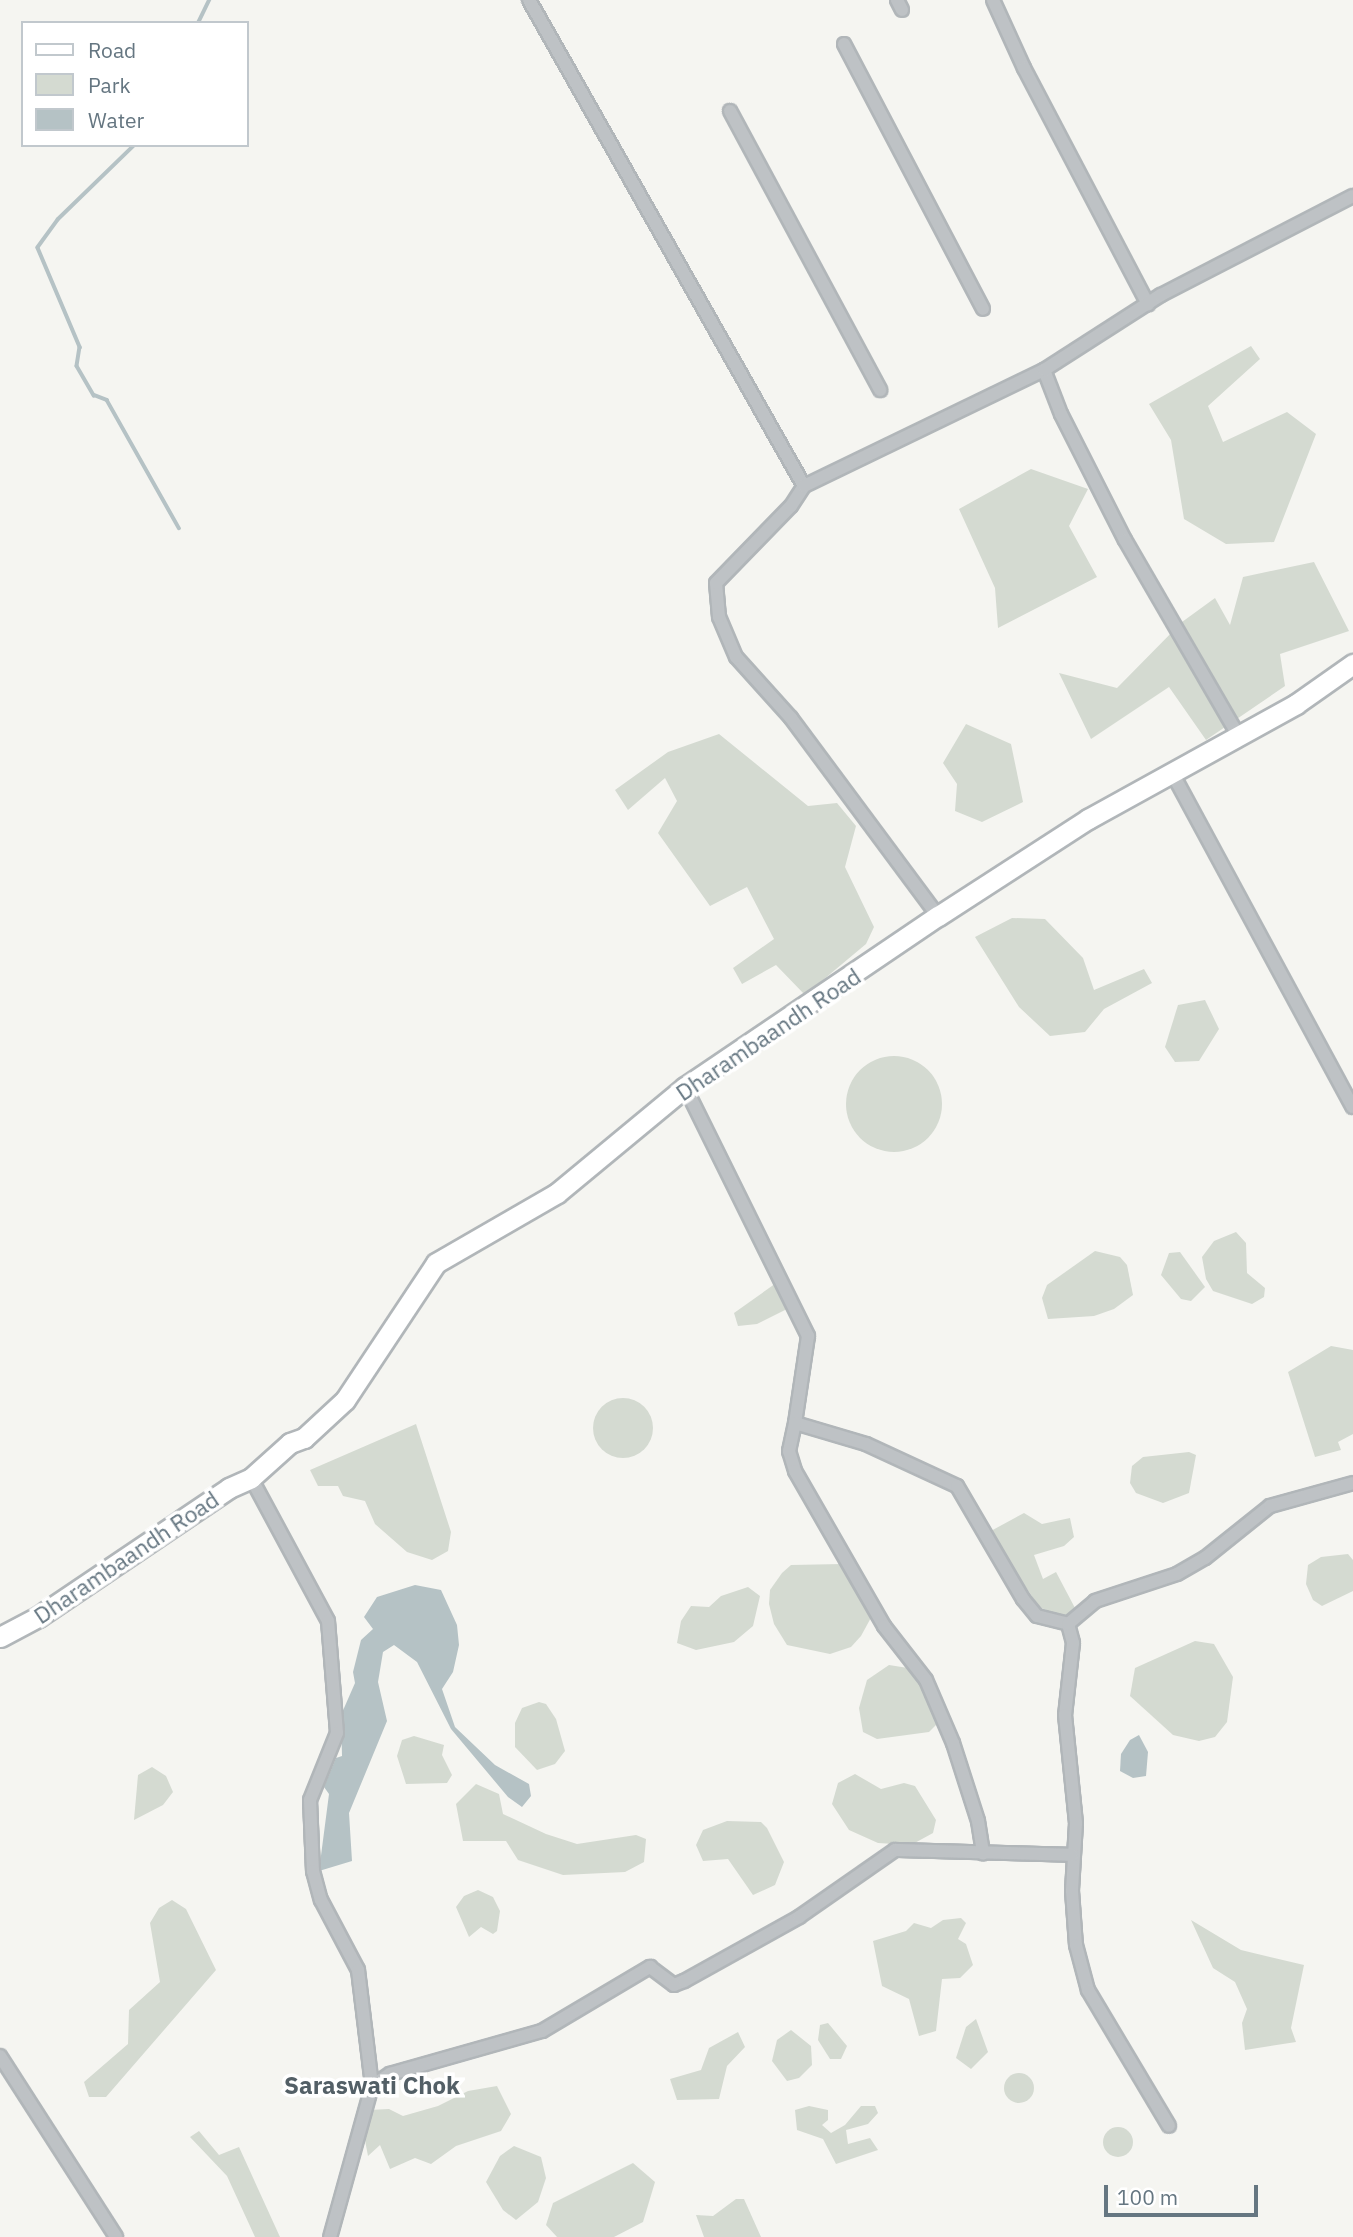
<!DOCTYPE html>
<style>
body{margin:0}
#map{position:relative;width:1353px;height:2237px;overflow:hidden;background:#f5f5f1;font-family:"IBM Plex Sans",sans-serif}
div>[style]{position:absolute}
[style*='--x']{left:calc(var(--x)*1px);top:calc(var(--y)*1px);width:calc(var(--w)*1px);rotate:calc(var(--a)*1deg)}
.green>*{inset:0;background:#d4dad1}
.round{border-radius:50%}
.water>*{inset:0;background:#b5c2c5}
.stream>*{height:3.5px;margin:-1.75px;padding:0 1.75px;transform-origin:1.75px;border-radius:1.75px;background:#b5c2c5}
.roads{filter:drop-shadow(2px 0 #b1b6b9) drop-shadow(-2px 0 #b1b6b9) drop-shadow(0 2px #b1b6b9) drop-shadow(0 -2px #b1b6b9)}
.street>*{height:12px;margin:-6px;padding:0 6px;transform-origin:6px;border-radius:6px;background:#bec2c5}
.primary>*{height:19px;margin:-9.5px;padding:0 9.5px;transform-origin:9.5px;border-radius:9.5px;background:#fff}
span{translate:-50% -50%;white-space:nowrap;text-align:center;line-height:1.15;-webkit-text-stroke:7px #fff;paint-order:stroke}
.street-label{font-size:23px;color:#657681}
.neighbourhood-label{font-size:24px;color:#535f66;font-weight:700}
.legend{position:absolute;left:21px;top:21px;width:228px;height:126px;box-sizing:border-box;background:#fff;border:2px solid #c1c8cd;margin:0;padding:9px 12px;list-style:none;font-size:21px;color:#657681}
.legend li{display:flex;align-items:center;gap:14px;height:35px}
.legend b{width:35px;border:2px solid #c1c8cd}
.scale{position:absolute;left:1104px;top:2185px;width:154px;height:32px;box-sizing:border-box;border:4px solid #657681;border-top:0;padding-left:9px;font-size:21px;line-height:24px;white-space:nowrap;color:#657681;-webkit-text-stroke:5px #fff;paint-order:stroke}
</style>
<div id="map">
<div class="green">
<i style="clip-path:polygon(1251px 346px,1260px 359px,1208px 406px,1223px 442px,1287px 412px,1316px 434px,1274px 542px,1226px 544px,1184px 519px,1171px 440px,1149px 404px)"></i>
<i style="clip-path:polygon(1031px 469px,1088px 489px,1069px 526px,1097px 577px,998px 628px,995px 588px,959px 509px)"></i>
<i style="clip-path:polygon(1314px 562px,1349px 631px,1280px 654px,1285px 686px,1206px 740px,1169px 687px,1091px 739px,1059px 673px,1117px 688px,1182px 622px,1215px 598px,1230px 625px,1243px 577px)"></i>
<i style="clip-path:polygon(966px 724px,1011px 744px,1023px 802px,982px 822px,955px 811px,957px 784px,943px 763px)"></i>
<i style="clip-path:polygon(719px 734px,808px 806px,837px 803px,856px 826px,845px 867px,874px 927px,866px 944px,805px 995px,776px 965px,742px 984px,733px 968px,774px 939px,747px 887px,710px 906px,658px 833px,677px 801px,665px 778px,628px 810px,615px 790px,668px 752px)"></i>
<i style="clip-path:polygon(1012px 918px,1045px 919px,1083px 958px,1094px 990px,1144px 969px,1152px 983px,1104px 1009px,1085px 1032px,1050px 1036px,1019px 1007px,975px 937px)"></i>
<i style="clip-path:polygon(1205px 1000px,1219px 1029px,1199px 1061px,1175px 1062px,1165px 1047px,1178px 1005px)"></i>
<i class="round" style="left:846px;top:1056px;width:96px;height:96px"></i>
<i style="clip-path:polygon(1236px 1232px,1246px 1243px,1247px 1273px,1265px 1288px,1264px 1297px,1252px 1304px,1213px 1291px,1206px 1279px,1202px 1257px,1214px 1241px)"></i>
<i style="clip-path:polygon(1095px 1251px,1120px 1257px,1127px 1265px,1133px 1295px,1114px 1309px,1094px 1316px,1048px 1319px,1042px 1298px,1047px 1285px)"></i>
<i style="clip-path:polygon(1180px 1252px,1205px 1287px,1191px 1301px,1181px 1299px,1161px 1275px,1169px 1253px)"></i>
<i style="clip-path:polygon(779px 1281px,793px 1306px,757px 1324px,738px 1326px,734px 1313px)"></i>
<i style="clip-path:polygon(1331px 1346px,1353px 1350px,1353px 1434px,1338px 1442px,1341px 1450px,1315px 1457px,1288px 1372px)"></i>
<i class="round" style="left:593px;top:1398px;width:60px;height:60px"></i>
<i style="clip-path:polygon(416px 1424px,451px 1532px,448px 1551px,432px 1560px,407px 1552px,375px 1524px,365px 1501px,343px 1496px,338px 1486px,318px 1486px,310px 1470px)"></i>
<i style="clip-path:polygon(1189px 1452px,1196px 1455px,1189px 1493px,1163px 1503px,1136px 1493px,1130px 1483px,1132px 1466px,1143px 1457px)"></i>
<i style="clip-path:polygon(1024px 1513px,1042px 1524px,1070px 1518px,1074px 1537px,1064px 1546px,1034px 1555px,1043px 1579px,1056px 1572px,1075px 1608px,1064px 1618px,1039px 1607px,989px 1532px)"></i>
<i style="clip-path:polygon(1348px 1554px,1353px 1560px,1353px 1591px,1322px 1606px,1313px 1600px,1306px 1584px,1308px 1565px,1321px 1557px)"></i>
<i style="clip-path:polygon(842px 1564px,873px 1614px,861px 1636px,851px 1647px,830px 1654px,787px 1645px,774px 1624px,769px 1604px,770px 1590px,782px 1573px,791px 1565px)"></i>
<i style="clip-path:polygon(748px 1587px,760px 1596px,753px 1626px,734px 1642px,696px 1650px,677px 1643px,681px 1621px,691px 1606px,709px 1607px,721px 1596px)"></i>
<i style="clip-path:polygon(1195px 1641px,1214px 1644px,1233px 1677px,1227px 1722px,1215px 1737px,1199px 1741px,1173px 1735px,1130px 1696px,1135px 1668px)"></i>
<i style="clip-path:polygon(889px 1665px,908px 1668px,919px 1678px,938px 1723px,929px 1732px,877px 1739px,863px 1732px,859px 1708px,867px 1680px)"></i>
<i style="clip-path:polygon(539px 1702px,546px 1704px,556px 1719px,565px 1751px,555px 1764px,537px 1770px,515px 1747px,515px 1723px,522px 1708px)"></i>
<i style="clip-path:polygon(414px 1736px,444px 1745px,442px 1755px,452px 1775px,447px 1783px,406px 1784px,397px 1756px,402px 1740px)"></i>
<i style="clip-path:polygon(152px 1767px,166px 1776px,173px 1792px,163px 1805px,134px 1820px,138px 1775px)"></i>
<i style="clip-path:polygon(855px 1774px,881px 1789px,904px 1783px,915px 1786px,936px 1820px,933px 1833px,911px 1845px,878px 1843px,849px 1830px,832px 1804px,838px 1783px)"></i>
<i style="clip-path:polygon(476px 1784px,499px 1794px,503px 1814px,546px 1834px,577px 1844px,636px 1835px,646px 1839px,644px 1862px,625px 1872px,563px 1875px,518px 1860px,506px 1841px,463px 1841px,456px 1804px)"></i>
<i style="clip-path:polygon(727px 1821px,761px 1822px,767px 1828px,784px 1862px,775px 1885px,753px 1895px,728px 1859px,703px 1861px,696px 1845px,703px 1830px)"></i>
<i style="clip-path:polygon(478px 1890px,493px 1897px,500px 1911px,497px 1931px,493px 1934px,481px 1927px,469px 1937px,456px 1907px,464px 1896px)"></i>
<i style="clip-path:polygon(172px 1900px,186px 1909px,216px 1970px,106px 2097px,89px 2097px,84px 2082px,128px 2044px,129px 2010px,160px 1982px,150px 1923px,159px 1908px)"></i>
<i style="clip-path:polygon(961px 1918px,966px 1923px,958px 1939px,966px 1944px,973px 1965px,960px 1978px,942px 1979px,936px 2031px,919px 2036px,909px 1999px,882px 1986px,873px 1941px,906px 1931px,914px 1923px,931px 1928px,943px 1920px)"></i>
<i style="clip-path:polygon(1191px 1920px,1241px 1950px,1304px 1965px,1291px 2028px,1296px 2042px,1245px 2050px,1242px 2023px,1247px 2009px,1235px 1982px,1213px 1968px)"></i>
<i style="clip-path:polygon(976px 2019px,988px 2052px,971px 2069px,956px 2058px,966px 2027px)"></i>
<i style="clip-path:polygon(828px 2023px,847px 2046px,841px 2059px,830px 2059px,818px 2040px,820px 2025px)"></i>
<i style="clip-path:polygon(791px 2030px,811px 2046px,812px 2065px,799px 2078px,787px 2081px,772px 2061px,777px 2040px)"></i>
<i style="clip-path:polygon(738px 2032px,745px 2047px,727px 2066px,719px 2099px,677px 2100px,670px 2079px,701px 2070px,709px 2048px)"></i>
<i class="round" style="left:1004px;top:2073px;width:30px;height:30px"></i>
<i style="clip-path:polygon(497px 2086px,511px 2114px,501px 2131px,456px 2146px,431px 2164px,415px 2158px,390px 2169px,380px 2145px,368px 2156px,364px 2135px,369px 2110px,389px 2109px,403px 2116px,438px 2106px,468px 2091px)"></i>
<i style="clip-path:polygon(809px 2106px,828px 2110px,828px 2120px,822px 2125px,831px 2133px,845px 2125px,861px 2106px,875px 2106px,878px 2113px,868px 2124px,846px 2130px,848px 2144px,870px 2138px,878px 2150px,836px 2164px,823px 2139px,797px 2130px,795px 2110px)"></i>
<i class="round" style="left:1103px;top:2127px;width:30px;height:30px"></i>
<i style="clip-path:polygon(199px 2131px,219px 2155px,239px 2147px,280px 2237px,255px 2237px,227px 2176px,190px 2137px)"></i>
<i style="clip-path:polygon(514px 2146px,541px 2157px,546px 2178px,538px 2202px,516px 2220px,503px 2210px,486px 2182px,500px 2156px)"></i>
<i style="clip-path:polygon(633px 2163px,655px 2182px,643px 2222px,614px 2237px,557px 2237px,546px 2225px,553px 2203px)"></i>
<i style="clip-path:polygon(736px 2199px,744px 2199px,761px 2237px,704px 2237px,696px 2215px,713px 2216px)"></i>
</div>
<div class="water">
<i style="clip-path:polygon(415px 1585px,441px 1590px,457px 1625px,459px 1645px,453px 1672px,442px 1689px,455px 1727px,495px 1765px,529px 1784px,531px 1796px,522px 1807px,508px 1797px,451px 1729px,417px 1662px,394px 1645px,383px 1652px,378px 1682px,387px 1721px,349px 1813px,352px 1861px,319px 1871px,329px 1794px,324px 1787px,336px 1758px,342px 1756px,341px 1715px,355px 1683px,353px 1672px,361px 1640px,373px 1629px,364px 1617px,377px 1597px)"></i>
<i style="clip-path:polygon(1139px 1735px,1148px 1752px,1146px 1776px,1133px 1778px,1120px 1771px,1121px 1754px,1130px 1740px)"></i>
</div>
<div class="stream">
<i style="--x:198;--y:23;--w:25;--a:-64"></i>
<i style="--x:135;--y:145;--w:107;--a:135.8"></i>
<i style="--x:58;--y:220;--w:34;--a:126"></i>
<i style="--x:38;--y:248;--w:108;--a:67"></i>
<i style="--x:80;--y:347;--w:19;--a:99"></i>
<i style="--x:77;--y:366;--w:34;--a:60"></i>
<i style="--x:94;--y:395;--w:14;--a:21"></i>
<i style="--x:107;--y:400;--w:147;--a:60.6"></i>
</div>
<div class="roads">
<div class="street">
<i style="--x:529;--y:0;--w:558;--a:60.5"></i>
<i style="--x:897;--y:0;--w:11;--a:63"></i>
<i style="--x:993;--y:0;--w:75;--a:65.5"></i>
<i style="--x:1024;--y:68;--w:267;--a:62.3"></i>
<i style="--x:844;--y:44;--w:299;--a:62.3"></i>
<i style="--x:730;--y:111;--w:317;--a:61.7"></i>
<i style="--x:1044;--y:370;--w:47;--a:68.9"></i>
<i style="--x:1061;--y:414;--w:141;--a:63.1"></i>
<i style="--x:1125;--y:540;--w:225;--a:59.9"></i>
<i style="--x:1171;--y:771;--w:382;--a:61.6"></i>
<i style="--x:938;--y:916;--w:247;--a:-126.6"></i>
<i style="--x:791;--y:718;--w:82;--a:-132"></i>
<i style="--x:736;--y:657;--w:43;--a:-113"></i>
<i style="--x:719;--y:617;--w:34;--a:-95"></i>
<i style="--x:716;--y:583;--w:107;--a:-45.8"></i>
<i style="--x:791;--y:506;--w:24;--a:-57"></i>
<i style="--x:804;--y:486;--w:267;--a:-25.8"></i>
<i style="--x:1044;--y:370;--w:139;--a:-32.7"></i>
<i style="--x:1161;--y:295;--w:216;--a:-27.3"></i>
<i style="--x:685;--y:1087;--w:278;--a:63.7"></i>
<i style="--x:808;--y:1336;--w:88;--a:98.5"></i>
<i style="--x:795;--y:1423;--w:74;--a:16.5"></i>
<i style="--x:866;--y:1444;--w:100;--a:24.8"></i>
<i style="--x:957;--y:1486;--w:131;--a:59.7"></i>
<i style="--x:1023;--y:1599;--w:22;--a:51"></i>
<i style="--x:1037;--y:1616;--w:32;--a:14"></i>
<i style="--x:1068;--y:1624;--w:20;--a:75"></i>
<i style="--x:1073;--y:1643;--w:72;--a:96.3"></i>
<i style="--x:1065;--y:1715;--w:109;--a:84.2"></i>
<i style="--x:1076;--y:1823;--w:68;--a:93.4"></i>
<i style="--x:1072;--y:1891;--w:54;--a:85.8"></i>
<i style="--x:1076;--y:1945;--w:47;--a:75.1"></i>
<i style="--x:1088;--y:1990;--w:158;--a:59.2"></i>
<i style="--x:795;--y:1423;--w:29;--a:102"></i>
<i style="--x:789;--y:1451;--w:21;--a:73"></i>
<i style="--x:795;--y:1471;--w:179;--a:60.1"></i>
<i style="--x:884;--y:1626;--w:68;--a:52.1"></i>
<i style="--x:926;--y:1680;--w:69;--a:66.8"></i>
<i style="--x:953;--y:1743;--w:82;--a:72.2"></i>
<i style="--x:978;--y:1821;--w:33;--a:81"></i>
<i style="--x:251;--y:1478;--w:162;--a:61.7"></i>
<i style="--x:328;--y:1621;--w:112;--a:85.4"></i>
<i style="--x:337;--y:1733;--w:72;--a:111.9"></i>
<i style="--x:310;--y:1800;--w:71;--a:87.6"></i>
<i style="--x:313;--y:1871;--w:30;--a:75"></i>
<i style="--x:321;--y:1900;--w:79;--a:62.1"></i>
<i style="--x:358;--y:1970;--w:117;--a:83.1"></i>
<i style="--x:372;--y:2086;--w:157;--a:105.5"></i>
<i style="--x:1068;--y:1624;--w:35;--a:-40"></i>
<i style="--x:1095;--y:1601;--w:86;--a:-18.2"></i>
<i style="--x:1177;--y:1574;--w:32;--a:-30"></i>
<i style="--x:1205;--y:1558;--w:83;--a:-38.7"></i>
<i style="--x:1270;--y:1506;--w:86;--a:-15.5"></i>
<i style="--x:0;--y:2056;--w:215;--a:57.3"></i>
<i style="--x:372;--y:2086;--w:22;--a:-34"></i>
<i style="--x:390;--y:2074;--w:158;--a:-15.8"></i>
<i style="--x:542;--y:2031;--w:126;--a:-30.7"></i>
<i style="--x:650;--y:1967;--w:30;--a:37"></i>
<i style="--x:674;--y:1985;--w:11;--a:-22"></i>
<i style="--x:684;--y:1981;--w:132;--a:-29.1"></i>
<i style="--x:799;--y:1917;--w:117;--a:-34.9"></i>
<i style="--x:895;--y:1850;--w:177;--a:1.6"></i>
</div>
<div class="primary">
<i style="--x:0;--y:1637;--w:43;--a:-27.8"></i>
<i style="--x:38;--y:1617;--w:230;--a:-34"></i>
<i style="--x:229;--y:1488;--w:24;--a:-24"></i>
<i style="--x:251;--y:1478;--w:52;--a:-41.9"></i>
<i style="--x:290;--y:1443;--w:15;--a:-20"></i>
<i style="--x:304;--y:1438;--w:56;--a:-42.8"></i>
<i style="--x:345;--y:1400;--w:164;--a:-56.4"></i>
<i style="--x:436;--y:1263;--w:140;--a:-30"></i>
<i style="--x:557;--y:1193;--w:166;--a:-39.6"></i>
<i style="--x:685;--y:1087;--w:305;--a:-34.1"></i>
<i style="--x:938;--y:916;--w:179;--a:-32.9"></i>
<i style="--x:1088;--y:819;--w:238;--a:-28.9"></i>
<i style="--x:1296;--y:704;--w:70;--a:-35.1"></i>
</div>
</div>
<div class="street-label">
<span style="left:768px;top:1034px;rotate:-34deg">Dharambaandh Road</span>
<span style="left:126px;top:1557px;rotate:-34deg">Dharambaandh Road</span>
</div>
<div class="neighbourhood-label">
<span style="left:372px;top:2086px">Saraswati Chok</span>
</div>
<ul class="legend">
<li><b style="height:9px;background:#fff"></b>Road</li>
<li><b style="height:19px;background:#d4dad1"></b>Park</li>
<li><b style="height:19px;background:#b5c2c5"></b>Water</li>
</ul>
<div class="scale">100 m</div>
</div>
